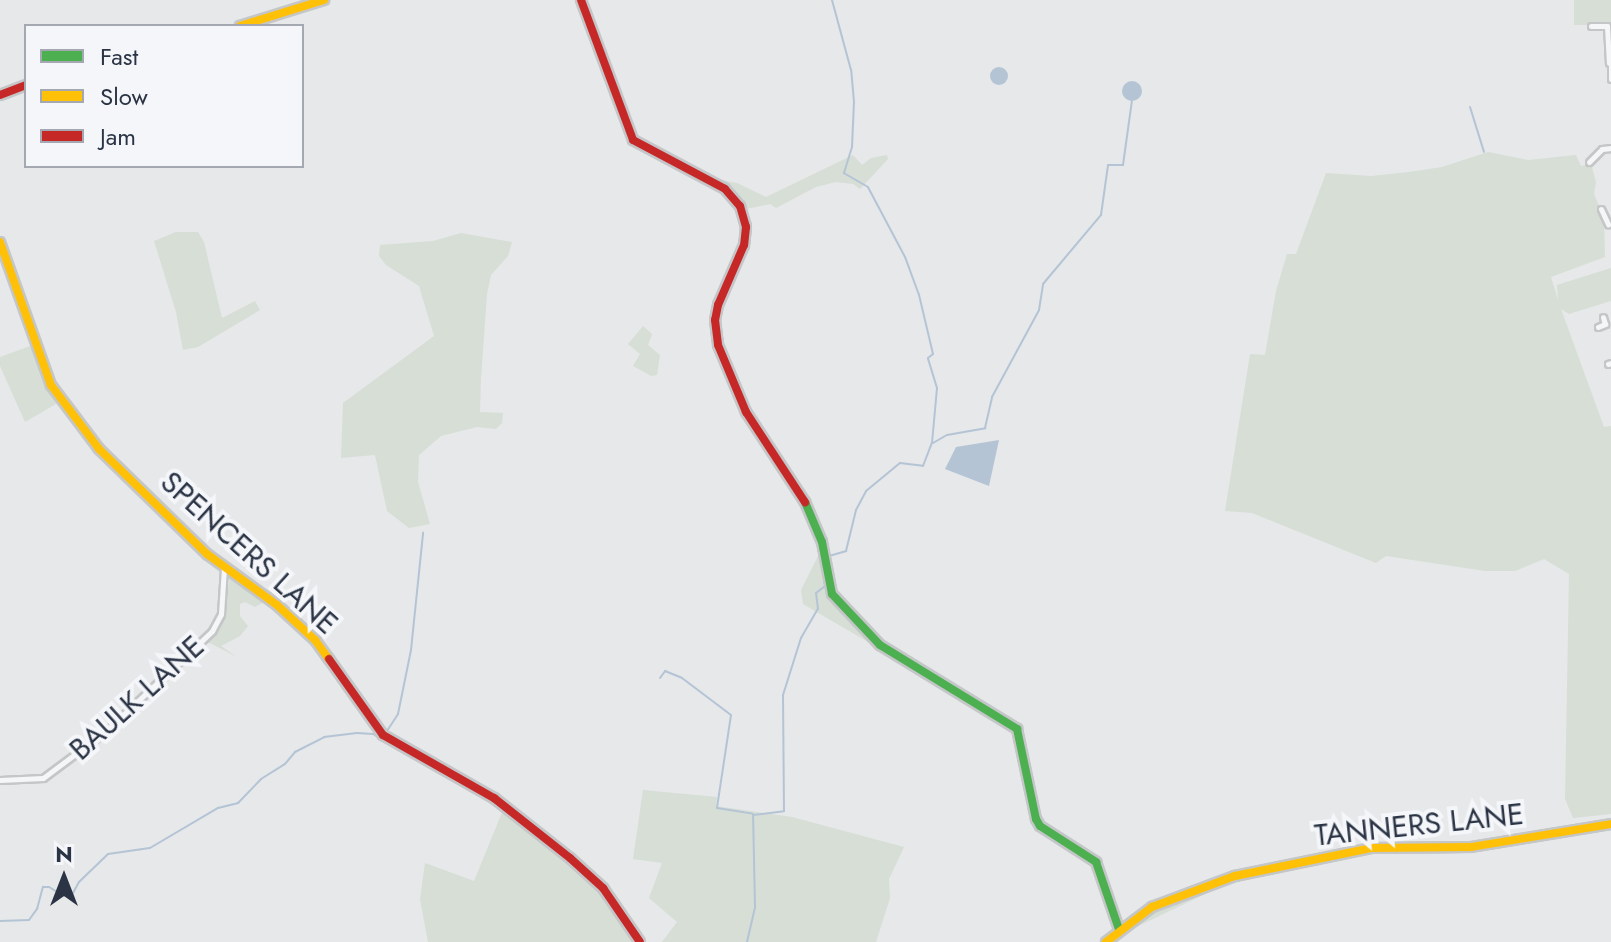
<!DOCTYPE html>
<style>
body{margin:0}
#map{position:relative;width:1611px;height:942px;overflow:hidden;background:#e6e8ea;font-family:Jost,sans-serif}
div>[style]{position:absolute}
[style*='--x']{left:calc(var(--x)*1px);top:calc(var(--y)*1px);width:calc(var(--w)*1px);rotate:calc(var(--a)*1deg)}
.green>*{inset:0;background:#d6ded6;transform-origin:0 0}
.water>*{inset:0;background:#b4c4d5}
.round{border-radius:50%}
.stream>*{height:2px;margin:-1px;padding:0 1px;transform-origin:1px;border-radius:1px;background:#b4c4d5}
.roads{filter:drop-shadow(2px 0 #c4c6c8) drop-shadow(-2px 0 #c4c6c8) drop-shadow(0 2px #c4c6c8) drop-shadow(0 -2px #c4c6c8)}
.street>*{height:5px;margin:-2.5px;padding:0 2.5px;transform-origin:2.5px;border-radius:2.5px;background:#f5f6f7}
.fast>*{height:8px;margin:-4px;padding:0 4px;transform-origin:4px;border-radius:4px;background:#4caf50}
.slow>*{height:8px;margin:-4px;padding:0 4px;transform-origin:4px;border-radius:4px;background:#ffc107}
.jam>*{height:8px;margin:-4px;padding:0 4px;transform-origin:4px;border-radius:4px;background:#c62828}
span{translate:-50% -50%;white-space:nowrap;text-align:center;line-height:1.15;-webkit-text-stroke:8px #f4f6f9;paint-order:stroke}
.street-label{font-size:30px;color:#2b3445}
.legend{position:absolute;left:24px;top:24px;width:280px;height:144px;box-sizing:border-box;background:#f4f6f9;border:2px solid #a4a8b1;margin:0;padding:10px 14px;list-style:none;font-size:24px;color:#2b3445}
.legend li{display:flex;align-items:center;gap:16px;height:40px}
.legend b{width:40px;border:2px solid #a4a8b1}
.north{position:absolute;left:24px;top:838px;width:80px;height:80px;-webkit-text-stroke:6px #f4f6f9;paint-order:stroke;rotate:0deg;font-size:22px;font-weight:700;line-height:32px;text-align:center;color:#2b3445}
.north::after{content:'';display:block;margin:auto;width:28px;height:36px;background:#2b3445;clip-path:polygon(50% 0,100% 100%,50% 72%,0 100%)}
</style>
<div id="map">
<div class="green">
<i style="left:1574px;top:0;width:37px;height:25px"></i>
<i style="clip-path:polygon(1488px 152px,1528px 160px,1576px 155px,1581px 166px,1591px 164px,1596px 182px,1594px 194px,1604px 218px,1605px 257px,1551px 277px,1558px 300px,1557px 285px,1611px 268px,1611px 301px,1569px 314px,1561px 309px,1604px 427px,1611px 426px,1611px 814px,1573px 818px,1565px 799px,1569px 574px,1544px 559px,1515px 571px,1485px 571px,1386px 556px,1376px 563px,1252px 513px,1225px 511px,1250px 354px,1265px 355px,1276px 291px,1287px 254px,1296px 254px,1326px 173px,1371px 176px,1409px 172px,1442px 167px)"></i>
<i style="clip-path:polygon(853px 155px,862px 165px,871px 158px,887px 155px,888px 159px,860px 189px,853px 184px,836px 182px,816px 187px,776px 208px,770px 204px,746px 209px,733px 192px,707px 177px,737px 183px,766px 197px)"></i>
<i style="clip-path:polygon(176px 232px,198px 232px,204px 242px,222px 318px,255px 301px,260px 310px,198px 347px,183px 350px,176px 312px,154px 241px)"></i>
<i style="clip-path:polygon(461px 233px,512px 242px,508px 256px,491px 275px,487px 294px,481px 378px,480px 412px,503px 413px,502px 423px,496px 429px,477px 427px,441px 436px,419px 455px,418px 482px,430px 524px,409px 528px,387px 511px,375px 455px,341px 458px,343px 403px,434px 336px,419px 286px,386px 265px,379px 256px,380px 245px,433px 241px)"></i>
<i style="clip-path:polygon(643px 326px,652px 334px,648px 345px,660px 355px,657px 375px,651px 376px,633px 366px,640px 354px,628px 344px)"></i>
<i style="clip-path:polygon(33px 345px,56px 404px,25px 422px,0 366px,0 357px)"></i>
<i style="clip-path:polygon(820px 552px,826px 598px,880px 649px,803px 604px,801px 590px)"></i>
<i style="clip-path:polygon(230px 577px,264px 602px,255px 607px,245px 602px,240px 604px,240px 616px,248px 626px,240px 636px,221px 646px,237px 657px,206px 641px,221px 623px)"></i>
<i style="clip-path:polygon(643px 790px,717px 797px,716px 806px,792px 817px,904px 847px,889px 879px,890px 898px,876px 942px,662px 942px,677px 922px,649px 898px,662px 863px,633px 859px)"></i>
<i style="clip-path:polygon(503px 810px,597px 888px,633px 942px,428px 942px,420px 899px,425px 863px,474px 881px)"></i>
<i style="clip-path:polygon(1200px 891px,1203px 895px,1130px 930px,1154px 911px)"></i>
</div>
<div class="water">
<i class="round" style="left:990px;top:67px;width:18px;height:18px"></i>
<i class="round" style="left:1122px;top:81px;width:20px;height:20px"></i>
<i style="clip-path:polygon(999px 440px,989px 486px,945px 469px,956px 447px)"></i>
</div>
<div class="stream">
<i style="--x:1470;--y:107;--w:47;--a:72.7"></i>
<i style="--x:933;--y:443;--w:16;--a:-30"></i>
<i style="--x:947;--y:435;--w:39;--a:-10"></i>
<i style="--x:985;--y:428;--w:32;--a:-77"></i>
<i style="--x:992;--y:397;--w:99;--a:-61.6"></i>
<i style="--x:1039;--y:310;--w:26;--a:-81"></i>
<i style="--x:1043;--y:284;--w:90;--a:-50"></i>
<i style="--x:1101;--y:215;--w:50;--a:-82"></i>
<i style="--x:1108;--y:165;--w:15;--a:0"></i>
<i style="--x:1123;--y:165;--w:66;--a:-82.1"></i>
<i style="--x:829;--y:556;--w:18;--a:-16"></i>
<i style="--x:846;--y:551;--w:42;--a:-76.3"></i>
<i style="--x:856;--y:510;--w:21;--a:-62"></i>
<i style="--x:866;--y:491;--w:44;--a:-39.5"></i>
<i style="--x:900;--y:463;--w:23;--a:7"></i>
<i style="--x:923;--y:466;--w:25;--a:-69"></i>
<i style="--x:932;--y:443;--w:55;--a:-84.8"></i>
<i style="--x:937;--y:388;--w:31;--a:-107"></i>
<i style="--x:928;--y:358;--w:6;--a:-39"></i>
<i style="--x:933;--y:354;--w:61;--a:-103.3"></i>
<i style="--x:919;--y:295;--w:40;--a:-110.2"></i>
<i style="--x:905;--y:257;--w:79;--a:-117.9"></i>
<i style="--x:868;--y:187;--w:28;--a:-150"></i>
<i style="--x:844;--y:173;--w:27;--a:-73"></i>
<i style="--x:852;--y:147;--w:45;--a:-87.5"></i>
<i style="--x:854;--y:102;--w:32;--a:-95"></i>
<i style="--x:851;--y:70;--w:73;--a:-105.2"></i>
<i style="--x:660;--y:678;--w:9;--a:-54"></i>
<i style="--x:665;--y:671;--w:18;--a:22"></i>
<i style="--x:682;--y:678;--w:61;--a:37.1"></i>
<i style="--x:731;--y:715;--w:94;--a:98.6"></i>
<i style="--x:717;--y:808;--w:36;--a:9"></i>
<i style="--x:387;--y:731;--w:20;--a:-57"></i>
<i style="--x:398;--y:714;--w:65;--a:-78.5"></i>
<i style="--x:411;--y:650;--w:118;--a:-84.1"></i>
<i style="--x:0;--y:921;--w:29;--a:-2"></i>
<i style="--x:29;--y:920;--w:14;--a:-54"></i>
<i style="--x:37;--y:909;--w:23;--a:-75"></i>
<i style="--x:43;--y:887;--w:6;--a:0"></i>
<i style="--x:49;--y:887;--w:17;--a:31"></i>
<i style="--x:64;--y:896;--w:8;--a:-7"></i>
<i style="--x:72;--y:895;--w:15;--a:-62"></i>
<i style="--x:79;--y:882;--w:40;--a:-44"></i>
<i style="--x:108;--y:854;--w:42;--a:-8.1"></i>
<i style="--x:150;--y:848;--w:79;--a:-30.5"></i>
<i style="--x:218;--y:808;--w:21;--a:-14"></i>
<i style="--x:238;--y:803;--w:33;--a:-46"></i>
<i style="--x:261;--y:779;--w:28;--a:-32"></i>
<i style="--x:285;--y:764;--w:16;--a:-50"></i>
<i style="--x:295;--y:752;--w:33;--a:-27"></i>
<i style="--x:324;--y:737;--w:33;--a:-7"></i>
<i style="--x:357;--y:733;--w:16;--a:4"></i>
<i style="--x:373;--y:734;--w:9;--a:32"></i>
<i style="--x:747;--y:942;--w:36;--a:-77"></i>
<i style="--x:755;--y:907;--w:92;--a:-91.2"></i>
<i style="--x:753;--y:815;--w:31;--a:-7"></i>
<i style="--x:784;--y:811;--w:116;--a:-90.5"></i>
<i style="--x:783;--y:695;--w:60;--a:-72.5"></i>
<i style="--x:801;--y:638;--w:34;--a:-60"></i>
<i style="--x:818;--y:609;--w:16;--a:-97"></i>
<i style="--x:816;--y:593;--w:11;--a:-38"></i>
<i style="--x:825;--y:586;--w:25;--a:-97"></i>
</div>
<div class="roads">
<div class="street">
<i style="--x:1591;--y:26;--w:16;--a:0"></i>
<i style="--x:1607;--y:26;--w:37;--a:87"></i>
<i style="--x:1611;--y:63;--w:16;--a:90"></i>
<i style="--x:1589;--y:162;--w:18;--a:-45"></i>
<i style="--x:1602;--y:149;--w:9;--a:-6"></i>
<i style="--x:1601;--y:209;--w:17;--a:65"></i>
<i style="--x:1598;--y:327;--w:8;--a:-23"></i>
<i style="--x:1605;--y:324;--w:7;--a:-106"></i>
<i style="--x:1608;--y:364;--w:3;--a:-18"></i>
<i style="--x:0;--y:780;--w:43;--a:-2.7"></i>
<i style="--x:43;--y:778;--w:79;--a:-36.7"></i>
<i style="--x:106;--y:731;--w:146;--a:-43.3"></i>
<i style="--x:212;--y:631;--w:19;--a:-62"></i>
<i style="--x:221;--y:614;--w:46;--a:-86.3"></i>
</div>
<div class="fast">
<i style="--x:805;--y:502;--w:43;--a:67"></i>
<i style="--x:822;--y:542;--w:53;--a:79.1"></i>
<i style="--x:832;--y:594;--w:70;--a:46.7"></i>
<i style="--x:880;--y:645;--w:161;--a:31.5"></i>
<i style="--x:1017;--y:729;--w:92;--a:78.1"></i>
<i style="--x:1036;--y:819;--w:8;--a:60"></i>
<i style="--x:1040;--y:826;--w:67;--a:32.7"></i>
<i style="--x:1096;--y:862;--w:71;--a:71.1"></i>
</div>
<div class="slow">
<i style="--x:240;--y:26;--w:88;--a:-17.2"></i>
<i style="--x:0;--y:242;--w:152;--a:70.4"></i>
<i style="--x:51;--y:385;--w:80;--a:53.1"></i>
<i style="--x:99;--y:449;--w:151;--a:44.2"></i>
<i style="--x:207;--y:554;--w:87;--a:36.1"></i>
<i style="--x:277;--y:605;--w:52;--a:42.6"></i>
<i style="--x:315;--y:640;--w:24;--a:54"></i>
<i style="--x:1106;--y:942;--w:58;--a:-37.3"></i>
<i style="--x:1152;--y:907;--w:89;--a:-20.5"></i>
<i style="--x:1235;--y:876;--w:140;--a:-11.6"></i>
<i style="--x:1372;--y:848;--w:99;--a:-0.6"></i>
<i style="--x:1471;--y:847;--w:142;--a:-9.3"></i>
</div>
<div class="jam">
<i style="--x:581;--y:0;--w:149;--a:69.6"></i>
<i style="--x:633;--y:140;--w:104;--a:28"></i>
<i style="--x:725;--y:189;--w:23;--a:49"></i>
<i style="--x:740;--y:206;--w:22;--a:74"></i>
<i style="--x:746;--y:227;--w:18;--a:96"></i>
<i style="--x:744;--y:245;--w:65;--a:113.4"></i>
<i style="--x:718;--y:305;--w:15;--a:101"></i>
<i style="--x:715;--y:320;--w:25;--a:83"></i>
<i style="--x:718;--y:345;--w:73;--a:67.3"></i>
<i style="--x:746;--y:412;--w:108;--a:56.8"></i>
<i style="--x:0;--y:95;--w:28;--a:-21"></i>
<i style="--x:329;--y:659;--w:93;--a:54.6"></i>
<i style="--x:383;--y:735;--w:128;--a:29.6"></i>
<i style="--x:494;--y:798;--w:97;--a:38.3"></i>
<i style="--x:570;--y:858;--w:45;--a:42.3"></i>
<i style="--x:603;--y:888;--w:65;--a:55.6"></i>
</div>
</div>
<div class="street-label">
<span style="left:249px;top:553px;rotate:42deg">SPENCERS LANE</span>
<span style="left:137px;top:698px;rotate:-42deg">BAULK LANE</span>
<span style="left:1419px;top:825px;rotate:-6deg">TANNERS LANE</span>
</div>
<ul class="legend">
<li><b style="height:10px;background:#4caf50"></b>Fast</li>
<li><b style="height:10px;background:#ffc107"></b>Slow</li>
<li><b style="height:10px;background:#c62828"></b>Jam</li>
</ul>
<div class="north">N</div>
</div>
